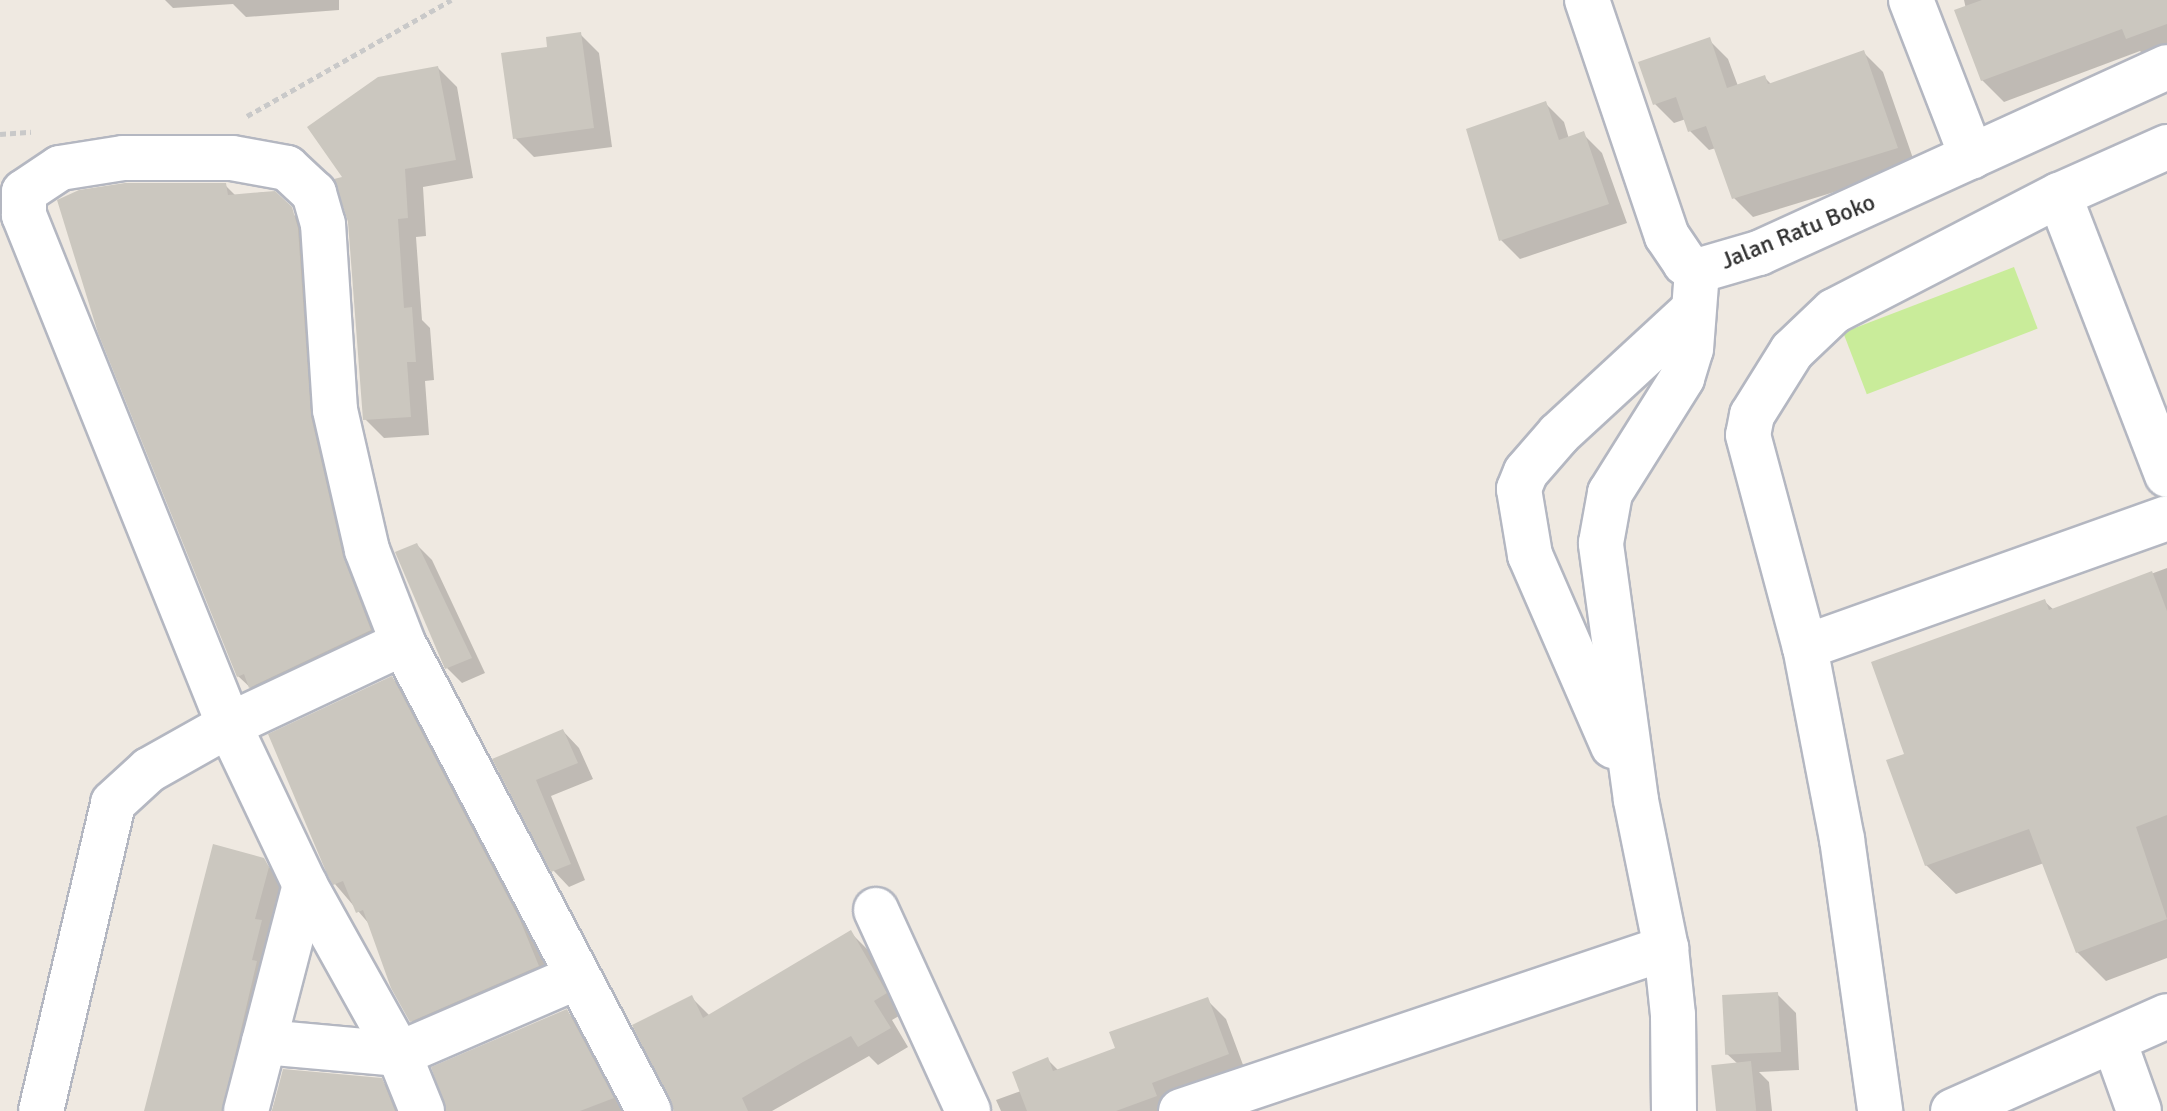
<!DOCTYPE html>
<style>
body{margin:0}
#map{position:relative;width:2167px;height:1111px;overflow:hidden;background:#efe9e1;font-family:Signika,sans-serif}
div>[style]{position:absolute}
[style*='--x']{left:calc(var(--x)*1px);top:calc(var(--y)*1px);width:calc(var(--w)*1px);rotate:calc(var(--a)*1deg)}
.pitch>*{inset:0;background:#c9ec9a;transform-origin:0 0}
.shadow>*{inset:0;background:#0003}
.building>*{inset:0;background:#cbc7bf;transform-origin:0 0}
.path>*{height:5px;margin-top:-2.5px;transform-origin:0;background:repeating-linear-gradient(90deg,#c9c9c9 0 6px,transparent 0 10px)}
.roads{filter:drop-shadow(2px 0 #b4b7c1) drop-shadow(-2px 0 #b4b7c1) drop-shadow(0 2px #b4b7c1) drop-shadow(0 -2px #b4b7c1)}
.minor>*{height:44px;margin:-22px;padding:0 22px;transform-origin:22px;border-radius:22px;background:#fff}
span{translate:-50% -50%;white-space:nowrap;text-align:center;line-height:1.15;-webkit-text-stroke:8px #fff;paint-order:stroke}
.street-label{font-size:24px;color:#2e2e2e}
</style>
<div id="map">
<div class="pitch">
<i style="left:2014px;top:267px;width:66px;height:183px;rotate:69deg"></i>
</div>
<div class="shadow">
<i style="clip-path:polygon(165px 0,339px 0,339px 10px,246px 17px,233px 4px,173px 8px)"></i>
<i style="clip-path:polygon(1964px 0,2167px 0,2167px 53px,2149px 60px,2140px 51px,2004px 102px,1982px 80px)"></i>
<i style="clip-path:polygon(580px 34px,599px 53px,612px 147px,534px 157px,515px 138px,549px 48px)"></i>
<i style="clip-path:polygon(1709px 40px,1728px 59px,1738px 86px,1764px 77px,1772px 85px,1864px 53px,1883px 72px,1916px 167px,1753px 217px,1734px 198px,1716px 148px,1709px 150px,1690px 131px,1686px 119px,1674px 123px,1655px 104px)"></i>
<i style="clip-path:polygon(438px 68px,457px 87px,473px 178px,423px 187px,426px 236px,416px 237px,422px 320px,430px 328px,434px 380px,425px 381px,429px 435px,384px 438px,365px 419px,345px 179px)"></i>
<i style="clip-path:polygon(1545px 103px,1564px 122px,1569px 139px,1583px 134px,1602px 153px,1627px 223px,1520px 259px,1501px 240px)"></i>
<i style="clip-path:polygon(225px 185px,236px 196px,265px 192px,309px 227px,388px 648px,256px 693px,238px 676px)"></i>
<i style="clip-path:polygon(417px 545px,432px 560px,485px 673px,462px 683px,447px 668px)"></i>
<i style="clip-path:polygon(2167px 568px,2167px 958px,2106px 981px,2077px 952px,2044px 863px,1956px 894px,1926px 865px,1907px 755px,2044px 601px,2054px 610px)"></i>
<i style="clip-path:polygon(392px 678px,409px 695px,555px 983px,428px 1038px,411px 1021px,370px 925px,335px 884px)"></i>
<i style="clip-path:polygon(563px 731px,579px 748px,593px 779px,551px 796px,585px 880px,569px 887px,553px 870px,495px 760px)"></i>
<i style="clip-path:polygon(263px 860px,286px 886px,243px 1111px,145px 1111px)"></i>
<i style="clip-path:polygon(851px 933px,870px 952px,904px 1013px,892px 1020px,908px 1047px,878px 1065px,869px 1056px,772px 1111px,676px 1111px,691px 997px,710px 1016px)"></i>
<i style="clip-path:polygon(1777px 994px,1796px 1013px,1799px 1070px,1759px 1072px,1769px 1082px,1772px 1111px,1717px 1111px,1738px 1064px,1727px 1054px)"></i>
<i style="clip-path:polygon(1207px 1000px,1226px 1019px,1246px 1073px,1173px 1111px,1001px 1111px,996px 1100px,1021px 1091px,1048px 1060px,1059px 1071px,1117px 1049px)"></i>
<i style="clip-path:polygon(566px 1011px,585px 1030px,628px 1111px,447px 1111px)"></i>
<i style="clip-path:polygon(284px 1071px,381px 1079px,405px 1111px,272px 1111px)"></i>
</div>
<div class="building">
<i style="clip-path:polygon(1982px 0,2167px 0,2167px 24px,2126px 39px,2122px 29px,1981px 81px,1954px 10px)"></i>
<i style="clip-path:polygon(581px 32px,594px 128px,513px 139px,501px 53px,547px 47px,546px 37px)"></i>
<i style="clip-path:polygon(1710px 37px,1727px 88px,1765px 75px,1768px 84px,1864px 50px,1898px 148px,1732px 199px,1706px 126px,1688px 132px,1676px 97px,1653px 105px,1638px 62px)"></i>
<i style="clip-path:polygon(438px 66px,456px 160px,405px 169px,408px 218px,398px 219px,404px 308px,412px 307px,416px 362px,407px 362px,411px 417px,363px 420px,348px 222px,334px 179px,342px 177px,307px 127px,378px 77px)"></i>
<i style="clip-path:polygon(1546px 101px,1559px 140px,1584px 131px,1609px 204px,1499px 241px,1466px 129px)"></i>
<i style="clip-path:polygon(125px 183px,226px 183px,228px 195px,275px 191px,292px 207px,298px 228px,311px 416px,343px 556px,371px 630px,249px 688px,244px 674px,237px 677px,98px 333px,57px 200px,79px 190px)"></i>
<i style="clip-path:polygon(417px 543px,472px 658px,445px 669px,395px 552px)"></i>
<i style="clip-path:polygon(2152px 571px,2167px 611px,2167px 815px,2136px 827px,2167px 919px,2076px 953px,2029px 829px,1925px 866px,1886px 760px,1904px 754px,1871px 662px,2045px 599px,2049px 610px)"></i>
<i style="clip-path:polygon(392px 676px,520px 920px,539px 966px,410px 1022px,391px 988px,363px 910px,356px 913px,343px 881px,333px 885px,327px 874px,268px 734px)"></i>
<i style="clip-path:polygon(563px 729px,578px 763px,536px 780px,571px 864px,551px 872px,492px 759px)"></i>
<i style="clip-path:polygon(213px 844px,264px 858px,269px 867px,255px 919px,262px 920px,252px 960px,257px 961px,222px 1111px,144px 1111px)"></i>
<i style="clip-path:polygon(851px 930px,887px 993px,874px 1001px,891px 1028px,858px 1047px,851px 1036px,803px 1062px,742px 1098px,748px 1111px,674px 1111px,632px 1025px,692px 995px,703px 1018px)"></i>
<i style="left:1778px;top:992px;width:60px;height:56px;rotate:87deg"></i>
<i style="clip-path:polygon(1208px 997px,1229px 1054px,1152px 1083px,1157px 1096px,1116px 1111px,1027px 1111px,1012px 1072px,1048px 1057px,1053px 1071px,1115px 1048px,1109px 1032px)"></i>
<i style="clip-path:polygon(567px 1009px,614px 1098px,580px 1111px,446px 1111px,431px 1067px)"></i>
<i style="left:1751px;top:1061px;width:50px;height:40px;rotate:84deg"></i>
<i style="clip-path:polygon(283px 1069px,382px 1078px,395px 1111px,272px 1111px)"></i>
</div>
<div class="path">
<i style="--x:247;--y:116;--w:235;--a:-29.6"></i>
<i style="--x:0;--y:134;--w:31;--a:-4"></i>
</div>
<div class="roads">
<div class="minor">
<i style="--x:1587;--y:0;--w:249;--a:71.3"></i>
<i style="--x:1667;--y:236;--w:32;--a:56"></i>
<i style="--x:1685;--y:263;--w:14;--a:34"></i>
<i style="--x:1697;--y:271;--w:65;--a:-16.2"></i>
<i style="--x:1759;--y:253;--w:448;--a:-24.5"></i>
<i style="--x:1911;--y:0;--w:168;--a:68.8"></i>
<i style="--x:2167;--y:147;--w:118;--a:156"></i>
<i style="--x:2059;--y:195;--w:300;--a:68.9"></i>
<i style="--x:2059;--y:195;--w:253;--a:152.7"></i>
<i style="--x:1834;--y:311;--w:58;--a:136.4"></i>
<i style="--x:1792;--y:351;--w:75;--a:122"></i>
<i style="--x:1752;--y:415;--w:20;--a:101"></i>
<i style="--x:1748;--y:435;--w:220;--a:75"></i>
<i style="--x:1805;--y:647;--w:384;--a:-19.6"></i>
<i style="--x:1805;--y:647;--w:196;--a:79.1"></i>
<i style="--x:1842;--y:839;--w:275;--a:82"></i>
<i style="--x:1613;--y:746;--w:208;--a:-113.5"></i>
<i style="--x:1530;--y:555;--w:67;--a:-99.5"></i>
<i style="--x:1519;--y:489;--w:18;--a:-68"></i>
<i style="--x:1526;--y:472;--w:50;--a:-49"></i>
<i style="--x:1559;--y:434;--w:180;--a:-42.7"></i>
<i style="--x:876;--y:910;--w:221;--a:65.4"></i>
<i style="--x:2114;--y:1041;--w:74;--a:70.3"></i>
<i style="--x:264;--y:1042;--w:136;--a:5.1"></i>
<i style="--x:399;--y:1054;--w:194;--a:-23.4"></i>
<i style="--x:41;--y:1111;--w:316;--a:-76.8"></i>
<i style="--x:113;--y:803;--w:49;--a:-42.5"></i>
<i style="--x:149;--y:770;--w:92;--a:-29.4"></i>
<i style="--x:229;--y:725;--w:192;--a:-25.2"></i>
<i style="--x:246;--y:1111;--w:234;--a:-75.4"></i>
<i style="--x:422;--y:1111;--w:61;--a:-112"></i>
<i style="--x:399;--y:1054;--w:193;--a:-119.1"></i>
<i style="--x:305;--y:885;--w:177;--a:-115.4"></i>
<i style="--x:229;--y:725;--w:550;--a:-111.9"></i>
<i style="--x:24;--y:215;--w:23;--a:-90"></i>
<i style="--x:24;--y:192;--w:43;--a:-33.7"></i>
<i style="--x:60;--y:168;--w:64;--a:-9"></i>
<i style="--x:123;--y:158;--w:109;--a:0"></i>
<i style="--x:232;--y:158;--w:56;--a:10.3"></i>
<i style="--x:287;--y:168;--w:37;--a:43"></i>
<i style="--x:314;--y:193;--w:32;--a:74"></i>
<i style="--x:323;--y:224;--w:186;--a:86.3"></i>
<i style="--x:335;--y:410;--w:144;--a:77.1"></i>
<i style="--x:367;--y:550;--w:100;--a:68.8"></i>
<i style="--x:403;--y:643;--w:529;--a:62.27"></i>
<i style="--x:1181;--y:1111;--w:512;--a:-18.58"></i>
<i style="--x:1674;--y:1111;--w:96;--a:-90.6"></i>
<i style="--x:1673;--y:1015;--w:67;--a:-96"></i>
<i style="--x:1666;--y:948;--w:151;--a:-101.5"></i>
<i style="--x:1636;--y:800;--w:259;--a:-97.8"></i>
<i style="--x:1601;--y:543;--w:51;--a:-79.8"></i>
<i style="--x:1610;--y:493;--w:136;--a:-57.9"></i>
<i style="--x:1682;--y:378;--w:30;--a:-73"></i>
<i style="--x:1691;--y:349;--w:78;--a:-85.6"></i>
<i style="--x:1953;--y:1111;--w:234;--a:-23.9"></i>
</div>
</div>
<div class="street-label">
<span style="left:1798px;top:232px;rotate:-22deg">Jalan Ratu Boko</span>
</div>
</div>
